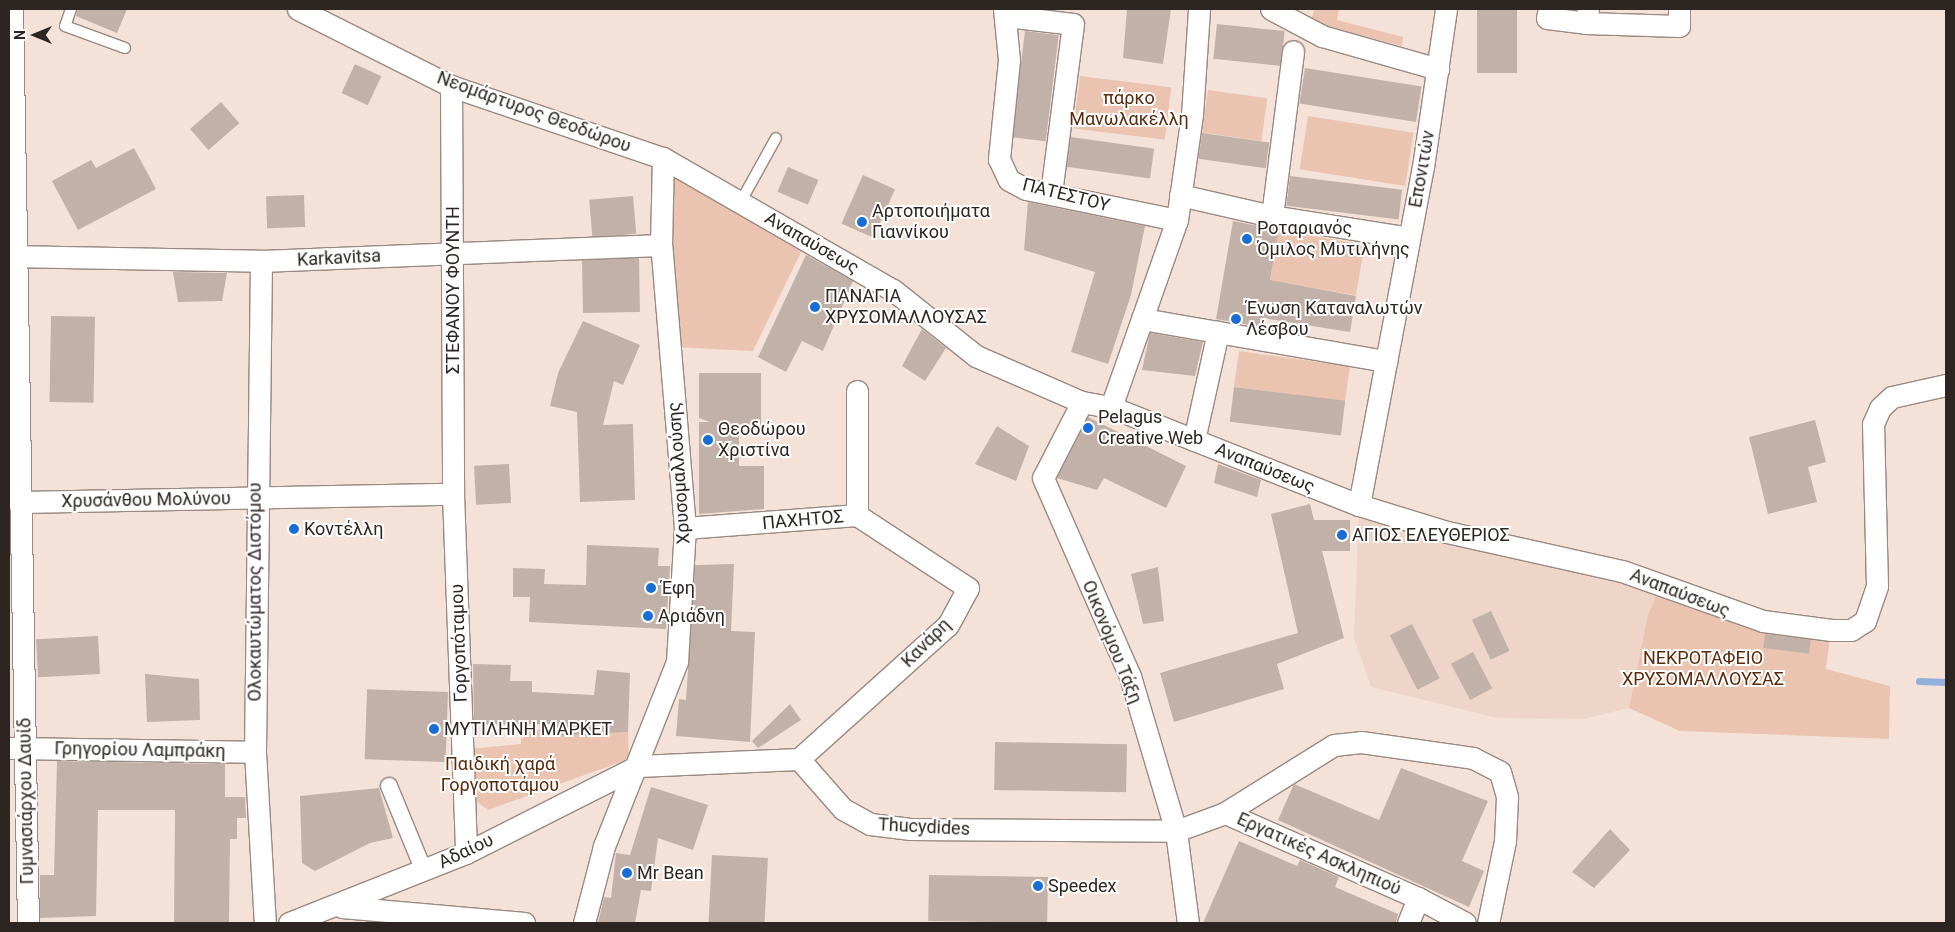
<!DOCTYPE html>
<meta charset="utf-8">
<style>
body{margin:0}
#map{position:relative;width:1955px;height:932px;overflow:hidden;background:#f4e2d9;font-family:Roboto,sans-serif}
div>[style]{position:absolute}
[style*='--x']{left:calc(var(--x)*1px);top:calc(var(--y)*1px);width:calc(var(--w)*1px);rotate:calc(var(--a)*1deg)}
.built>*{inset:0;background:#eed5c8}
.green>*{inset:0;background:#eac4b0;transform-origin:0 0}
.stream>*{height:7px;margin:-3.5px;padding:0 3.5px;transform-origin:3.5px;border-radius:3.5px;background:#92b0db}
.building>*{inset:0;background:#c2b1a8;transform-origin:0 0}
.roads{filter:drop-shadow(1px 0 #998980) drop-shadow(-1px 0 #998980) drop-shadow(0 1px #998980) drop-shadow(0 -1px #998980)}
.service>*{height:10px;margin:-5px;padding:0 5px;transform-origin:5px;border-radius:5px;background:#fff}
.pedestrian>*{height:16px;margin:-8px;padding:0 8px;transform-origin:8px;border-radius:8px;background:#fff}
.minor>*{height:21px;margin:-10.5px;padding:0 10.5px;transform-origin:10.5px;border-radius:10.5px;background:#fff}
.dots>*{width:14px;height:14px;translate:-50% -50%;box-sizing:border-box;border:2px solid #fff;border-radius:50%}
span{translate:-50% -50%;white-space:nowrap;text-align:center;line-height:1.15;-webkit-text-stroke:4px #fff;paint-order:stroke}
.park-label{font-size:18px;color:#592a0c}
.street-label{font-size:18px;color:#2c2522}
.poi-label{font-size:18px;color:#2c2522}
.left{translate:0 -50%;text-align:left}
.frame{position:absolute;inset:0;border:10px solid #2c2522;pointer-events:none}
.north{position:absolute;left:10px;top:10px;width:50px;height:50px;-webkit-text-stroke:4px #fff;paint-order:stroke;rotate:270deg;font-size:14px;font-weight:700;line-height:20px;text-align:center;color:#2c2522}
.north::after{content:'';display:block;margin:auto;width:18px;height:22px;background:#2c2522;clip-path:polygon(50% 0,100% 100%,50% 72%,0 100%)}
</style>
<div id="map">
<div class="built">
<i style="clip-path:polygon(1359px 505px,1658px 591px,1629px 708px,1583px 719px,1498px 718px,1371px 687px,1354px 638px)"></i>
</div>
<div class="green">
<i style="clip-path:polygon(1314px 9px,1339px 9px,1337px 20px,1403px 37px,1402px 46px,1311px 22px)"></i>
<i style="left:1080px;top:76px;width:92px;height:53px;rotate:7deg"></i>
<i style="left:1208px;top:90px;width:60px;height:43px;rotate:8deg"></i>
<i style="left:1308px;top:116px;width:107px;height:54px;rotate:9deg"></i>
<i style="clip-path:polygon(671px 168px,803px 248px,753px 351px,673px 347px)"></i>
<i style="left:1279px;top:230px;width:87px;height:51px;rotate:10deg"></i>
<i style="left:1239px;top:351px;width:112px;height:36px;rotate:8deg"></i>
<i style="clip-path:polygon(1658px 591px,1831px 630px,1826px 669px,1890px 686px,1889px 739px,1680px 731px,1629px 708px,1648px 615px)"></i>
<i style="clip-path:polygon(547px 729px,548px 736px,628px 732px,629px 759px,488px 810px,472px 798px,470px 749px,521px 744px,521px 731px)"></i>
</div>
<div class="stream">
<i style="--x:1919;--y:681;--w:27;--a:2"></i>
</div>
<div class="building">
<i style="clip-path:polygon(78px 9px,127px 9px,117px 33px,76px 16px)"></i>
<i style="clip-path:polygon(1127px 9px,1171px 9px,1163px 64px,1123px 58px)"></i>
<i style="left:1477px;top:9px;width:40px;height:64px"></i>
<i style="left:1217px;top:24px;width:68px;height:35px;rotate:6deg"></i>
<i style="left:1025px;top:31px;width:34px;height:107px;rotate:7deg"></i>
<i style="left:355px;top:64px;width:29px;height:32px;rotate:25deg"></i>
<i style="left:1305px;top:68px;width:118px;height:36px;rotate:9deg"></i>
<i style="left:221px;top:102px;width:28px;height:41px;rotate:49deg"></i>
<i style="left:1202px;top:133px;width:68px;height:26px;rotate:8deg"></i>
<i style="left:1071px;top:137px;width:84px;height:30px;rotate:8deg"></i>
<i style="clip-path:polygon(134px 148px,156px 189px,78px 230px,52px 181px,91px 160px,96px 168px)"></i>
<i style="left:788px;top:167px;width:33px;height:27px;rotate:23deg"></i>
<i style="left:863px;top:175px;width:35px;height:53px;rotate:24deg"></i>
<i style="left:1290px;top:176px;width:113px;height:30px;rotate:7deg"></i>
<i style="left:304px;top:195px;width:32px;height:38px;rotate:88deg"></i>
<i style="left:633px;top:196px;width:38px;height:44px;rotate:85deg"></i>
<i style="clip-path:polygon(1028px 202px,1145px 226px,1131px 295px,1108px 364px,1071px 352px,1095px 272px,1024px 250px)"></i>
<i style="clip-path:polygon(1233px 221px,1279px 230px,1270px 280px,1356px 296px,1350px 332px,1263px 318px,1261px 327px,1216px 319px)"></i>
<i style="clip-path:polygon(806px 255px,853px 281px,823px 351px,802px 341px,786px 372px,758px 357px)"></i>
<i style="left:639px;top:258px;width:54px;height:57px;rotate:89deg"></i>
<i style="clip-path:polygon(173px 272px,227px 273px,222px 301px,178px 302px)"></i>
<i style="left:51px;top:316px;width:44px;height:86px;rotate:1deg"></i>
<i style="clip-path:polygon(583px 321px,640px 345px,623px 385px,614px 381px,603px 425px,633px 424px,635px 500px,580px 502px,577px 412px,550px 406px,558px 373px)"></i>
<i style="clip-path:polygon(922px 329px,946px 348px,925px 381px,902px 366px)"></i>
<i style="clip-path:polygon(1150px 333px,1203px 342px,1195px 376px,1142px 370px)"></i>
<i style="clip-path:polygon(699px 373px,761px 373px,761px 425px,739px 425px,739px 466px,764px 466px,764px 509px,699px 514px,699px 422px,710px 422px,699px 418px)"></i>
<i style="left:1234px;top:387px;width:112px;height:35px;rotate:7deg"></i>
<i style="clip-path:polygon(1088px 417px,1186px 466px,1166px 508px,1104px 478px,1097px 490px,1057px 478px)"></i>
<i style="clip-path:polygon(1815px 420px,1826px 462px,1808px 467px,1817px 502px,1768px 514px,1749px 437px)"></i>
<i style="clip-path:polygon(997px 426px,1029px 446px,1016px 481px,975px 464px)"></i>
<i style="left:509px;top:464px;width:39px;height:35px;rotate:87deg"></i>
<i style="clip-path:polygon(1218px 464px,1261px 480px,1257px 497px,1214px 483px)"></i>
<i style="clip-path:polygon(1310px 504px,1314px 520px,1350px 520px,1350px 551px,1322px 551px,1344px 638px,1277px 664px,1284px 689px,1174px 722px,1160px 673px,1298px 633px,1271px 514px)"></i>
<i style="clip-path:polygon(587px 545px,659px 548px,658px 566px,670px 566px,666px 629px,529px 622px,530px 597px,513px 597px,513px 568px,545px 569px,544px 584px,586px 585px)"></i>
<i style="clip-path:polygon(734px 564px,731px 631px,755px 632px,750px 742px,676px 736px,679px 699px,686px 700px,695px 565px)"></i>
<i style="clip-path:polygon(1158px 567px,1164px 621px,1143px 624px,1131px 574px)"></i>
<i style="left:1491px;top:611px;width:44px;height:21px;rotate:65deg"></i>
<i style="left:1412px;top:624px;width:61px;height:25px;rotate:63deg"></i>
<i style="left:1765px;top:634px;width:46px;height:14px;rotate:7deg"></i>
<i style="left:98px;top:636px;width:38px;height:62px;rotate:87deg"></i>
<i style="left:1473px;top:652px;width:41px;height:25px;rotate:62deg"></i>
<i style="clip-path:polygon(473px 664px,511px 665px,510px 681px,532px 681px,532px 692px,594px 695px,597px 670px,630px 673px,628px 732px,555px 736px,555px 724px,474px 725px)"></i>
<i style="clip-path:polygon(145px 674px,199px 679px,200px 720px,147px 722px)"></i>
<i style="left:448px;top:692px;width:70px;height:81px;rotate:92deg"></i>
<i style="clip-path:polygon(790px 704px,801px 720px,758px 748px,752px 741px)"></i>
<i style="left:995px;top:742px;width:132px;height:48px;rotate:1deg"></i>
<i style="clip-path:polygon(57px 761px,225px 764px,225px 797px,245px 797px,246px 818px,237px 818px,237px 839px,230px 839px,229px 923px,174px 923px,175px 810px,98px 810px,96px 916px,40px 918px,40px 875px,54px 875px)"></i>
<i style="clip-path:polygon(1401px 768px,1488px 801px,1462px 861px,1484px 871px,1469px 907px,1278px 820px,1294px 784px,1379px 820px)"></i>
<i style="clip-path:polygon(651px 787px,708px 805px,693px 850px,658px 838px,651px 891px,641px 890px,635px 923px,598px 923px,604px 897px,611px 898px,616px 853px,630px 855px)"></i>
<i style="clip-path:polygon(379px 788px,393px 838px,370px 843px,315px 871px,302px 863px,300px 796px)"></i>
<i style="clip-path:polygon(1610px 829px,1630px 850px,1594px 888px,1572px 872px)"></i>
<i style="clip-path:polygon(1239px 841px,1297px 866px,1300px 860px,1339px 877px,1335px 887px,1398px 914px,1396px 923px,1203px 923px)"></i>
<i style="left:712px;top:855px;width:56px;height:68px;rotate:3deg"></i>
<i style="left:929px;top:875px;width:119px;height:46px;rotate:1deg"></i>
</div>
<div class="roads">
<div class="service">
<i style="--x:71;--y:9;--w:18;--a:109"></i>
<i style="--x:65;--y:26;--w:64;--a:20.1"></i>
<i style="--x:740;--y:203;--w:74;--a:-61"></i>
</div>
<div class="pedestrian">
<i style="--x:389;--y:786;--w:92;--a:67.6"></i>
</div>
<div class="minor">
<i style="--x:12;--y:9;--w:914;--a:89"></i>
<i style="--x:298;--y:9;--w:171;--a:26.7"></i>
<i style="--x:451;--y:86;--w:224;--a:18.8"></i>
<i style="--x:663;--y:158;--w:265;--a:29.9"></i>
<i style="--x:893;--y:290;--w:106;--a:38.5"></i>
<i style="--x:976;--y:356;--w:116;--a:23.5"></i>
<i style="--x:1082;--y:402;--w:29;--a:10"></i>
<i style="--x:1111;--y:407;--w:267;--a:21.6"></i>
<i style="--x:1359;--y:505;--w:92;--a:17.1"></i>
<i style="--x:1447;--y:532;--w:179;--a:12.6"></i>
<i style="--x:1622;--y:571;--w:150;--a:19.5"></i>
<i style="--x:1763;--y:621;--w:69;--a:7.5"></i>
<i style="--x:1831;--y:630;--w:20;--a:0"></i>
<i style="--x:1851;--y:630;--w:17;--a:-33"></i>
<i style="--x:1865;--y:621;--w:37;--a:-71"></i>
<i style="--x:1877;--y:586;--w:162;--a:-91.4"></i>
<i style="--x:1873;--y:424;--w:17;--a:-66"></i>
<i style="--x:1880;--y:408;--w:16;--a:-43"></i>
<i style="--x:1892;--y:397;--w:55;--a:-12.5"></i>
<i style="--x:1004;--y:9;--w:51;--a:84.4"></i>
<i style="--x:1009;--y:60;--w:100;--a:95.8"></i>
<i style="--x:999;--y:159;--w:23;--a:65"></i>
<i style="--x:1009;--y:180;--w:19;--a:28"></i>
<i style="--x:1026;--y:189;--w:154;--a:11.6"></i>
<i style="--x:1271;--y:9;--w:58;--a:27.9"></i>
<i style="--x:1322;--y:36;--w:121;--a:15.9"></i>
<i style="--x:1549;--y:9;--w:9;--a:103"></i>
<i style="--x:1547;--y:18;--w:39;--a:7"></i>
<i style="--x:1588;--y:9;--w:14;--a:98"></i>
<i style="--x:1586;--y:23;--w:93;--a:1.8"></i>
<i style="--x:1679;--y:26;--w:17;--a:-90"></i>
<i style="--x:1006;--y:16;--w:67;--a:6.8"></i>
<i style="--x:1073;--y:24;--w:171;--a:97.4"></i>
<i style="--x:451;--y:86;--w:408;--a:89.7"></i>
<i style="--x:453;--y:494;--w:359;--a:87.9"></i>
<i style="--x:1180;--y:195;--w:94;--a:12.9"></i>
<i style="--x:1272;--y:216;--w:139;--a:9.1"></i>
<i style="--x:1272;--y:216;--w:166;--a:-82.7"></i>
<i style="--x:9;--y:256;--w:252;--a:1.1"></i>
<i style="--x:261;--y:261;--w:400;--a:-2.3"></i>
<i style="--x:261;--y:261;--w:491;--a:90.7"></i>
<i style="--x:255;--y:752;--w:171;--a:86.7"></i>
<i style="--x:1142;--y:319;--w:248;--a:9.8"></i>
<i style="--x:1082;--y:402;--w:85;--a:117.2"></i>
<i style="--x:1043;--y:478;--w:216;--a:66.3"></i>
<i style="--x:1130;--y:676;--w:162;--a:73.5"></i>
<i style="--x:1176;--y:831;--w:93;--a:82.6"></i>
<i style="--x:1111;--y:407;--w:198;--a:-70.6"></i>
<i style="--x:1177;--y:220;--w:106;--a:-81.9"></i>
<i style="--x:1192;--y:115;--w:106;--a:-86.2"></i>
<i style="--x:1194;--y:440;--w:111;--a:-77.5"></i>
<i style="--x:18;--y:502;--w:435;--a:-1.1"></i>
<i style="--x:1359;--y:505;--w:344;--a:-79.3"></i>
<i style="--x:1423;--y:167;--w:160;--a:-81.7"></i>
<i style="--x:857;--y:515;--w:124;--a:-90"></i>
<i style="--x:685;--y:528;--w:172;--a:-4.3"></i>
<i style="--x:9;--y:748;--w:246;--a:0.9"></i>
<i style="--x:799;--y:759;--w:200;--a:-42"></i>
<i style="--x:948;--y:625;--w:42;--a:-61.6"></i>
<i style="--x:968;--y:588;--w:133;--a:-146.7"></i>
<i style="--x:1418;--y:898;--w:53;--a:28"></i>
<i style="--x:342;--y:907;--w:183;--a:5"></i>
<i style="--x:289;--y:923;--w:190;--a:-21.6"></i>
<i style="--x:466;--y:853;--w:193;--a:-26.8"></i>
<i style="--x:638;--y:766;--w:161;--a:-2.5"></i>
<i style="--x:799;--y:759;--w:67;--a:48.7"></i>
<i style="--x:843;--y:809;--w:31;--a:29"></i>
<i style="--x:870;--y:824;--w:39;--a:7"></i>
<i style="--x:909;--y:829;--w:267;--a:0.4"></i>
<i style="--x:1176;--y:831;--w:52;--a:-20.2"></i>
<i style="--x:584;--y:923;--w:80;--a:-75.4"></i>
<i style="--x:604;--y:846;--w:198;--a:-68.4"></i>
<i style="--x:677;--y:662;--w:134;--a:-86.6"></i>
<i style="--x:685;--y:528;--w:284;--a:-94.8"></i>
<i style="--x:661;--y:245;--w:87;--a:-88.7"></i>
<i style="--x:1408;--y:923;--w:27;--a:-68"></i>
<i style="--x:1418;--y:898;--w:211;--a:-156.2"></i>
<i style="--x:1225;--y:813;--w:128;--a:-32"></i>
<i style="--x:1334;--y:745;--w:27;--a:-6"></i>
<i style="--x:1361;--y:742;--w:113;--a:8.1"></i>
<i style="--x:1473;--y:758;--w:30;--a:27"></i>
<i style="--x:1500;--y:772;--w:26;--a:74"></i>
<i style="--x:1507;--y:797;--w:44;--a:92.6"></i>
<i style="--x:1505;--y:841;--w:84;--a:101.7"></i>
</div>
</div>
<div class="dots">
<i style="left:862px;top:222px;background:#186dd7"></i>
<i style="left:1247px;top:239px;background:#186dd7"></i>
<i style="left:815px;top:307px;background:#186dd7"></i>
<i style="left:1236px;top:319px;background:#186dd7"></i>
<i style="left:1088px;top:428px;background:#186dd7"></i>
<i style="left:708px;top:440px;background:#186dd7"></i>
<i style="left:294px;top:529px;background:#186dd7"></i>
<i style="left:1342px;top:535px;background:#186dd7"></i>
<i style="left:651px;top:588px;background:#186dd7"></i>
<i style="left:648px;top:616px;background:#186dd7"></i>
<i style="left:434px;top:729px;background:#186dd7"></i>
<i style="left:627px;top:873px;background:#186dd7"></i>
<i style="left:1038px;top:886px;background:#186dd7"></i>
</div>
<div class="park-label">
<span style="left:1129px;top:109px">πάρκο<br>Μανωλακέλλη</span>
<span style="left:1703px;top:669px">ΝΕΚΡΟΤΑΦΕΙΟ<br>ΧΡΥΣΟΜΑΛΛΟΥΣΑΣ</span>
<span style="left:500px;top:775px">Παιδική χαρά<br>Γοργοποτάμου</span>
</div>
<div class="street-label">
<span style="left:534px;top:112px;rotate:20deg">Νεομάρτυρος Θεοδώρου</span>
<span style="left:1422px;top:169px;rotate:-80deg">Επονιτών</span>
<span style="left:1066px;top:195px;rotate:14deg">ΠΑΤΕΣΤΟΥ</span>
<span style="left:812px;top:243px;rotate:30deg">Αναπαύσεως</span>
<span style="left:339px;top:258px;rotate:-3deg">Karkavitsa</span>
<span style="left:453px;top:290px;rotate:-90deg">ΣΤΕΦΑΝΟΥ ΦΟΥΝΤΗ</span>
<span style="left:1265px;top:468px;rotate:22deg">Αναπαύσεως</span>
<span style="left:679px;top:473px;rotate:-94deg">Χρυσομαλλούσης</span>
<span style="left:146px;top:500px;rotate:-1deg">Χρυσάνθου Μολύνου</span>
<span style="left:803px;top:520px;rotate:-5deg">ΠΑΧΗΤΟΣ</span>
<span style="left:255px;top:592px;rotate:-90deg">Ολοκαυτώματος Διστόμου</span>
<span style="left:1680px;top:593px;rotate:21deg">Αναπαύσεως</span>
<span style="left:1112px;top:642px;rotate:68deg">Οικονόμου Τάξη</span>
<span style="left:459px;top:643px;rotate:-92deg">Γοργοπόταμου</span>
<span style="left:926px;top:643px;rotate:-45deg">Κανάρη</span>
<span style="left:140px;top:750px;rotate:1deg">Γρηγορίου Λαμπράκη</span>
<span style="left:26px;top:801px;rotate:-91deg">Γυμνασιάρχου Δαυίδ</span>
<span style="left:924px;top:827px;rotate:3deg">Thucydides</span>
<span style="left:466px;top:851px;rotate:-25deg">Αδαίου</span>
<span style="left:1319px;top:854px;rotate:24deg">Εργατικές Ασκληπιού</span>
</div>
<div class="poi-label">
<span class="left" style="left:872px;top:222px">Αρτοποιήματα<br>Γιαννίκου</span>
<span class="left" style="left:1257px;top:239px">Ροταριανός<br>Όμιλος Μυτιλήνης</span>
<span class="left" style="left:825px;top:307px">ΠΑΝΑΓΙΑ<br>ΧΡΥΣΟΜΑΛΛΟΥΣΑΣ</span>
<span class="left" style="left:1246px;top:319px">Ένωση Καταναλωτών<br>Λέσβου</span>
<span class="left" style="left:1098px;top:428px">Pelagus<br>Creative Web</span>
<span class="left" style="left:718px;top:440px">Θεοδώρου<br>Χριστίνα</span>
<span class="left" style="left:304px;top:529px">Κοντέλλη</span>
<span class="left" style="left:1352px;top:535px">ΑΓΙΟΣ ΕΛΕΥΘΕΡΙΟΣ</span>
<span class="left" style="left:661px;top:588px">Έφη</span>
<span class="left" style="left:658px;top:616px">Αριάδνη</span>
<span class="left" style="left:444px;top:729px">ΜΥΤΙΛΗΝΗ ΜΑΡΚΕΤ</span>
<span class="left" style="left:637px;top:873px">Mr Bean</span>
<span class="left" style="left:1048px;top:886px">Speedex</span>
</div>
<div class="frame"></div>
<div class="north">N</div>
</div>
